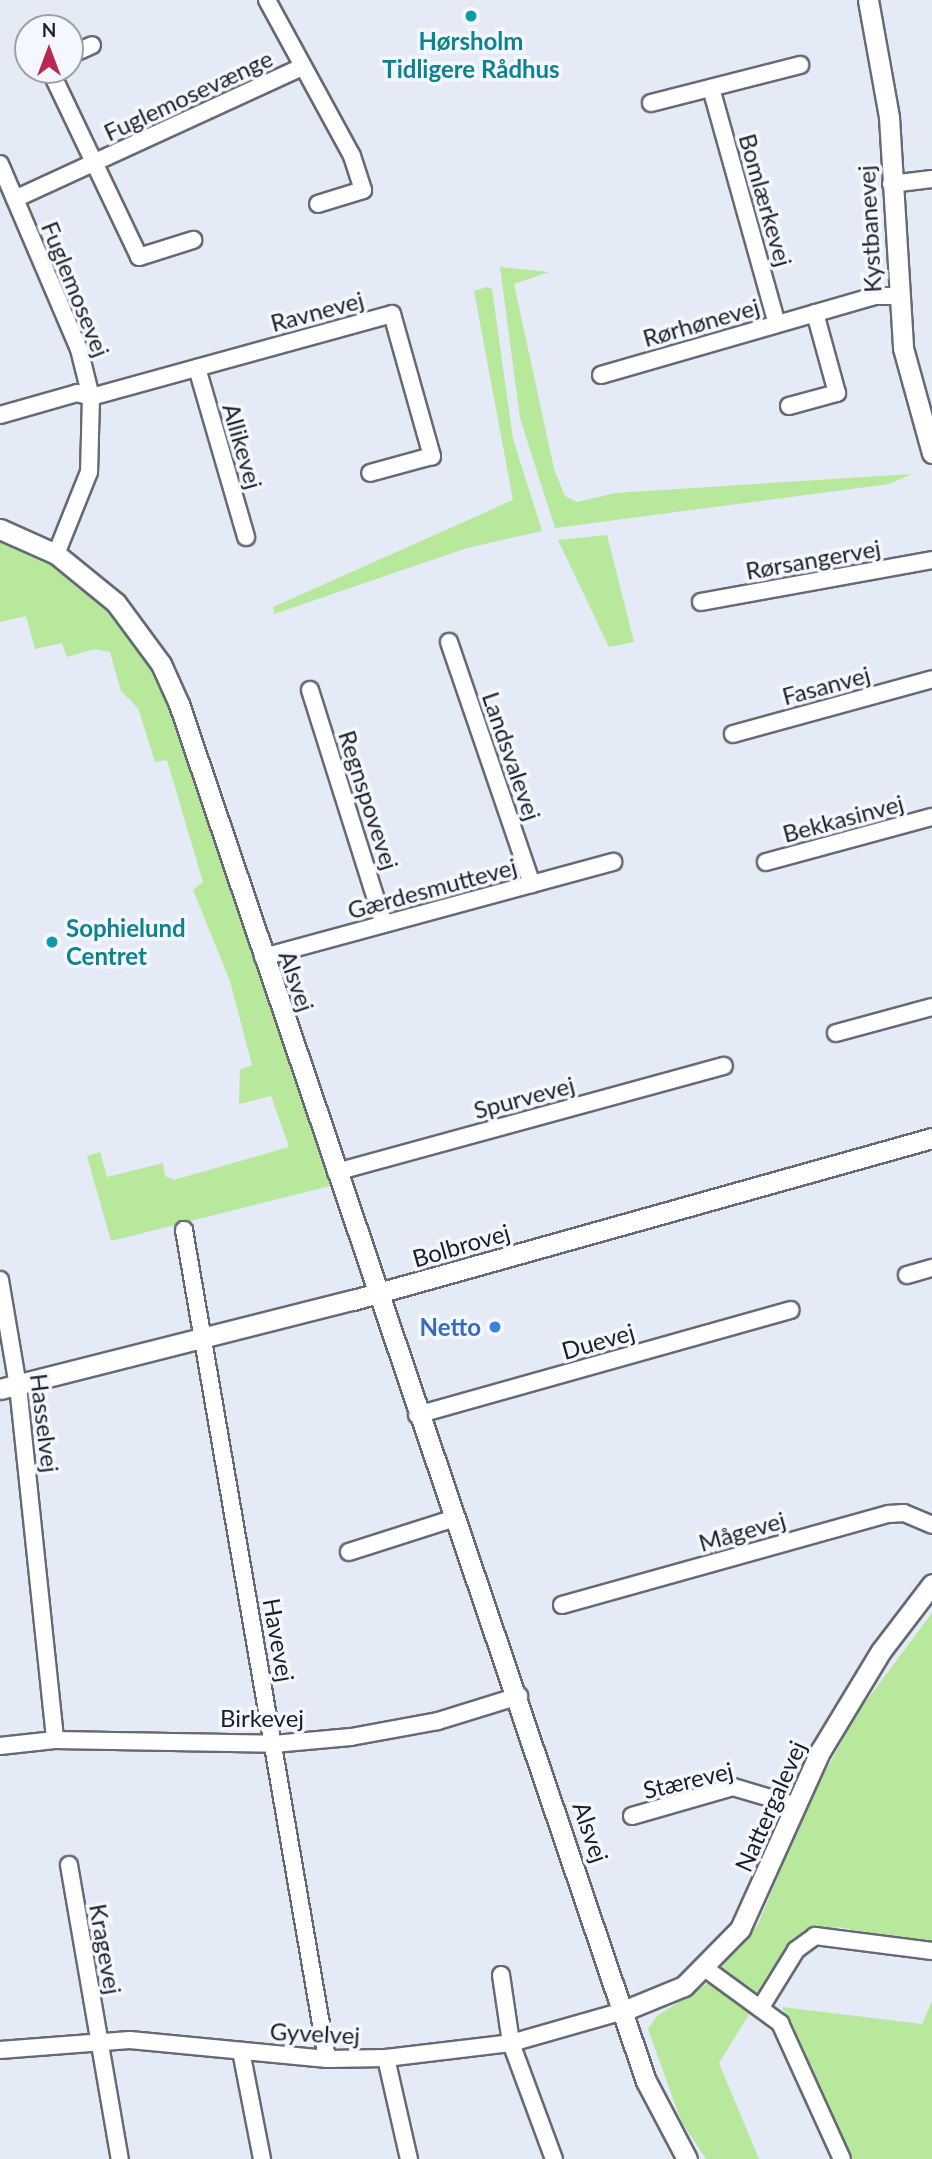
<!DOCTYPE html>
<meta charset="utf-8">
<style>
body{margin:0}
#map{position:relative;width:932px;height:2159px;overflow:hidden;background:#e4eaf6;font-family:Lato,sans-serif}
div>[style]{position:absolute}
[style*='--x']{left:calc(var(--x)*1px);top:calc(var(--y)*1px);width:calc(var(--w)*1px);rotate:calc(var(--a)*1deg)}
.green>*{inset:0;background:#b7e89c}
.roads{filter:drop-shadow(2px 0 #656a74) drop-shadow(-2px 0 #656a74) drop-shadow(0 2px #656a74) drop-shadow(0 -2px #656a74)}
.minor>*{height:16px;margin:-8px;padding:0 8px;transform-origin:8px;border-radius:8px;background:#fff}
.tertiary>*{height:19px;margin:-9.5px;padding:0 9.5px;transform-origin:9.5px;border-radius:9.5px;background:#fff}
.dots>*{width:19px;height:19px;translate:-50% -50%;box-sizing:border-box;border:4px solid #f4f8fe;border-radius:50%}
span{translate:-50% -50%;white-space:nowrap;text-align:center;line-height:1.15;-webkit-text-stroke:7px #f4f8fe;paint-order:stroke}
.culture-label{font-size:24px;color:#0d838f;font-weight:700}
.left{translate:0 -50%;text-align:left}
.street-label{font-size:24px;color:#1d1f23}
.shop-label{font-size:24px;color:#366cbe;font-weight:700}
.right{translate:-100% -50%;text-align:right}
.north{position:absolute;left:14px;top:14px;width:70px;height:70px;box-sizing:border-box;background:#f4f8fe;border:2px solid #9ea1a6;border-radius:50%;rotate:0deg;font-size:19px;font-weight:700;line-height:28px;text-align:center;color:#1d1f23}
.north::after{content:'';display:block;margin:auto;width:24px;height:32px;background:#b82851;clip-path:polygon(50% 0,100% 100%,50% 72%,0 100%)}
</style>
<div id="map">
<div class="green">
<i style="clip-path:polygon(500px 267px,549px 272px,514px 284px,554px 469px,565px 496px,577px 502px,615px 493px,912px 474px,889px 484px,555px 528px,520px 418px)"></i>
<i style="clip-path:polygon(487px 287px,492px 289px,513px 439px,542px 531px,467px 548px,274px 614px,273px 607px,513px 500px,474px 291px)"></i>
<i style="clip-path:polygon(607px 535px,634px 642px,609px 647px,558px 540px)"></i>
<i style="clip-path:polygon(0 538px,63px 571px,100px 601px,135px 639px,157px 676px,175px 714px,330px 1186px,111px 1241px,87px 1156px,100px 1152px,107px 1177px,163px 1163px,165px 1176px,174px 1180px,289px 1147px,271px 1096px,239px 1104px,240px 1070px,252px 1065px,230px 981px,193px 890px,203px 882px,167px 760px,155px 762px,138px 708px,121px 691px,110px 652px,94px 649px,67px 657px,62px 643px,35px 649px,26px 616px,0 622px)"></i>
<i style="clip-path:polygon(932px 1613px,932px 1945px,839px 1927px,818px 1930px,791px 1946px,719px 2063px,759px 2159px,706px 2159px,681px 2121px,648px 2029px,657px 2016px,708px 1983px,758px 1924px,810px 1799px,858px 1712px)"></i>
<i style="clip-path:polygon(932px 2001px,932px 2159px,851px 2159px,782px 2007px,922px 2024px)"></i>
</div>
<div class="roads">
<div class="minor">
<i style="--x:267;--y:0;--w:178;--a:61.4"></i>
<i style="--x:352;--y:156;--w:36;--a:72"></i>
<i style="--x:363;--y:190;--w:47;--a:162.7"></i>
<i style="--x:70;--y:55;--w:24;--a:-24"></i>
<i style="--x:50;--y:70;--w:207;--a:64.5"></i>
<i style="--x:139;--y:257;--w:57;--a:-17.5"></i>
<i style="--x:711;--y:88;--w:245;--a:74.4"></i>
<i style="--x:651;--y:103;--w:154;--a:-14.3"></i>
<i style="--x:0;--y:164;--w:201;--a:66.9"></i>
<i style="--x:79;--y:349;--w:49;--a:76"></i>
<i style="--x:91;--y:397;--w:75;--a:91.5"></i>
<i style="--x:89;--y:472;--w:88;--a:111.9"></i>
<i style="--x:891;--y:184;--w:41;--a:-7"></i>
<i style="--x:15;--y:199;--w:316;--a:-24.7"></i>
<i style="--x:197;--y:368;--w:176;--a:73.8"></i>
<i style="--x:601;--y:375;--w:285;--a:-16.1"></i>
<i style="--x:875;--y:296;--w:22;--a:0"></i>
<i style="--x:789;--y:406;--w:50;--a:-15.2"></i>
<i style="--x:837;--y:393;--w:83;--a:-105.4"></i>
<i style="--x:0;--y:415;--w:80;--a:-15.9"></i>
<i style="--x:77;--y:393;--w:15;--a:16"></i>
<i style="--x:91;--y:397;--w:312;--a:-15.4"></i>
<i style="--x:392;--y:314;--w:148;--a:74.3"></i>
<i style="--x:432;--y:456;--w:64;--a:164.7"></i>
<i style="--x:701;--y:602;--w:235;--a:-10.3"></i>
<i style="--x:449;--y:642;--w:256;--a:71.1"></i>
<i style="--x:310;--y:690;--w:245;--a:72.5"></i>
<i style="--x:733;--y:734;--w:206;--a:-15.4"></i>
<i style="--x:766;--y:862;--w:172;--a:-15.2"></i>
<i style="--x:263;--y:957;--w:363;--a:-15.2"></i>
<i style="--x:836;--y:1033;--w:99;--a:-15.2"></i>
<i style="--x:336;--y:1172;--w:402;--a:-15.3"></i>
<i style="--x:184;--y:1230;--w:841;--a:80.21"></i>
<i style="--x:907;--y:1275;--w:26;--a:-16"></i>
<i style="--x:0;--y:1280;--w:108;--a:80.4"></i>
<i style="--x:18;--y:1386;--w:356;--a:84"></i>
<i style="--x:417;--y:1415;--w:388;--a:-15.7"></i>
<i style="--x:349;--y:1552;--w:108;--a:-17.8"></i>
<i style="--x:562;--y:1605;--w:339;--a:-15.6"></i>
<i style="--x:889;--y:1514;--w:15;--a:-4"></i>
<i style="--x:904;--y:1513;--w:30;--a:23"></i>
<i style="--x:0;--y:1746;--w:55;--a:-6.2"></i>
<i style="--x:55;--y:1740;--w:219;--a:1"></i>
<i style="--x:274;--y:1744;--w:77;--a:-5.2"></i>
<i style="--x:351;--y:1737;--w:88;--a:-10.4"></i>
<i style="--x:438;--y:1721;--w:85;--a:-17.2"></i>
<i style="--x:632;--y:1816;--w:105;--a:-16"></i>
<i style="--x:733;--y:1787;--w:64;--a:16.4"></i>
<i style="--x:69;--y:1865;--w:298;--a:80.2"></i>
<i style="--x:706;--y:1969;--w:92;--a:36.1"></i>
<i style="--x:780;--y:2023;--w:149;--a:65.5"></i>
<i style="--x:501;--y:1975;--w:69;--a:81.6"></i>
<i style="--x:511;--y:2043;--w:124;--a:69.7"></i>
<i style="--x:761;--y:2007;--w:67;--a:-58.4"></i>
<i style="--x:796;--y:1950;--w:24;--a:-36"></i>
<i style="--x:815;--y:1936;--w:118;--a:7.3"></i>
<i style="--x:0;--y:2050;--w:130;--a:-4.4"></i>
<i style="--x:130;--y:2040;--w:198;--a:5.5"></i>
<i style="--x:327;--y:2059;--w:59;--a:-1"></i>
<i style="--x:386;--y:2058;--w:126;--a:-6.8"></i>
<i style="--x:511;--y:2043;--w:116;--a:-15.9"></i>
<i style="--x:241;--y:2051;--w:110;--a:79"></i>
<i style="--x:386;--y:2058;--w:104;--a:77.2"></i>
</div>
<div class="tertiary">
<i style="--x:868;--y:0;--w:119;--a:79.8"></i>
<i style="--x:889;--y:117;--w:231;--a:86.5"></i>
<i style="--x:903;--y:348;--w:109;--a:74.6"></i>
<i style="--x:0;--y:529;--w:61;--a:24.1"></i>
<i style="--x:56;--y:554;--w:77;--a:39.2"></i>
<i style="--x:116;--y:603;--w:76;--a:53.6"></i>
<i style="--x:161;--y:664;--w:44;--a:65.8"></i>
<i style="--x:179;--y:704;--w:1454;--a:71.27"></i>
<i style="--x:646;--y:2081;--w:88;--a:62.3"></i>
<i style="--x:0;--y:1389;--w:364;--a:-14.2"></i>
<i style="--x:353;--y:1300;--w:601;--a:-15.63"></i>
<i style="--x:623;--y:2011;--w:66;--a:-22.3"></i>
<i style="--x:684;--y:1986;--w:80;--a:-45.5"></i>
<i style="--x:740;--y:1929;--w:196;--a:-65.7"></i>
<i style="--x:821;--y:1750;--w:116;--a:-58.8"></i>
<i style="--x:881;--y:1651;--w:84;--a:-52.7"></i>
</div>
</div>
<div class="dots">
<i style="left:471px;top:16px;background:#0f9aa8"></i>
<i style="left:52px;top:942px;background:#0f9aa8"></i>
<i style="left:495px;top:1327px;background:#3f7fe0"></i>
</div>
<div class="culture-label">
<span style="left:471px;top:55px">Hørsholm<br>Tidligere Rådhus</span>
<span class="left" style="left:66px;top:942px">Sophielund<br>Centret</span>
</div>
<div class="street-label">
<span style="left:188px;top:95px;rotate:-25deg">Fuglemosevænge</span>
<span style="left:766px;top:200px;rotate:74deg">Bomlærkevej</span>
<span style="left:869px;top:229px;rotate:-93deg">Kystbanevej</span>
<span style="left:76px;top:289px;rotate:68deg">Fuglemosevej</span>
<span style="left:317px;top:311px;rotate:-15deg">Ravnevej</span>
<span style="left:701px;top:322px;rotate:-16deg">Rørhønevej</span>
<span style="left:243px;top:446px;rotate:74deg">Allikevej</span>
<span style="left:813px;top:559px;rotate:-10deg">Rørsangervej</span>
<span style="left:826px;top:685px;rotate:-15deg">Fasanvej</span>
<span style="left:512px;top:756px;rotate:71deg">Landsvalevej</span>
<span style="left:369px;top:800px;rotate:72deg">Regnspovevej</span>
<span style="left:843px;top:818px;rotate:-15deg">Bekkasinvej</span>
<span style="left:432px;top:888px;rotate:-15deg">Gærdesmuttevej</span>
<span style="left:297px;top:981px;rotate:71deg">Alsvej</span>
<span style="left:524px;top:1097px;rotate:-15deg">Spurvevej</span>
<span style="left:461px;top:1245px;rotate:-16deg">Bolbrovej</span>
<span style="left:598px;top:1341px;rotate:-16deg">Duevej</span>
<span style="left:45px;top:1423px;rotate:83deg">Hasselvej</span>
<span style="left:742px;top:1531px;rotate:-16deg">Mågevej</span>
<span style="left:279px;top:1640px;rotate:80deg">Havevej</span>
<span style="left:262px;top:1718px">Birkevej</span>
<span style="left:688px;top:1780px;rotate:-13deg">Stærevej</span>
<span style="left:770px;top:1806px;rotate:-66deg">Nattergalevej</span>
<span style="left:591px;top:1832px;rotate:71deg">Alsvej</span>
<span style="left:106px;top:1949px;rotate:80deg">Kragevej</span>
<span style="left:315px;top:2033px;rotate:3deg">Gyvelvej</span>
</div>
<div class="shop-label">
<span class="right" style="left:481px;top:1327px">Netto</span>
</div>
<div class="north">N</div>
</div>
